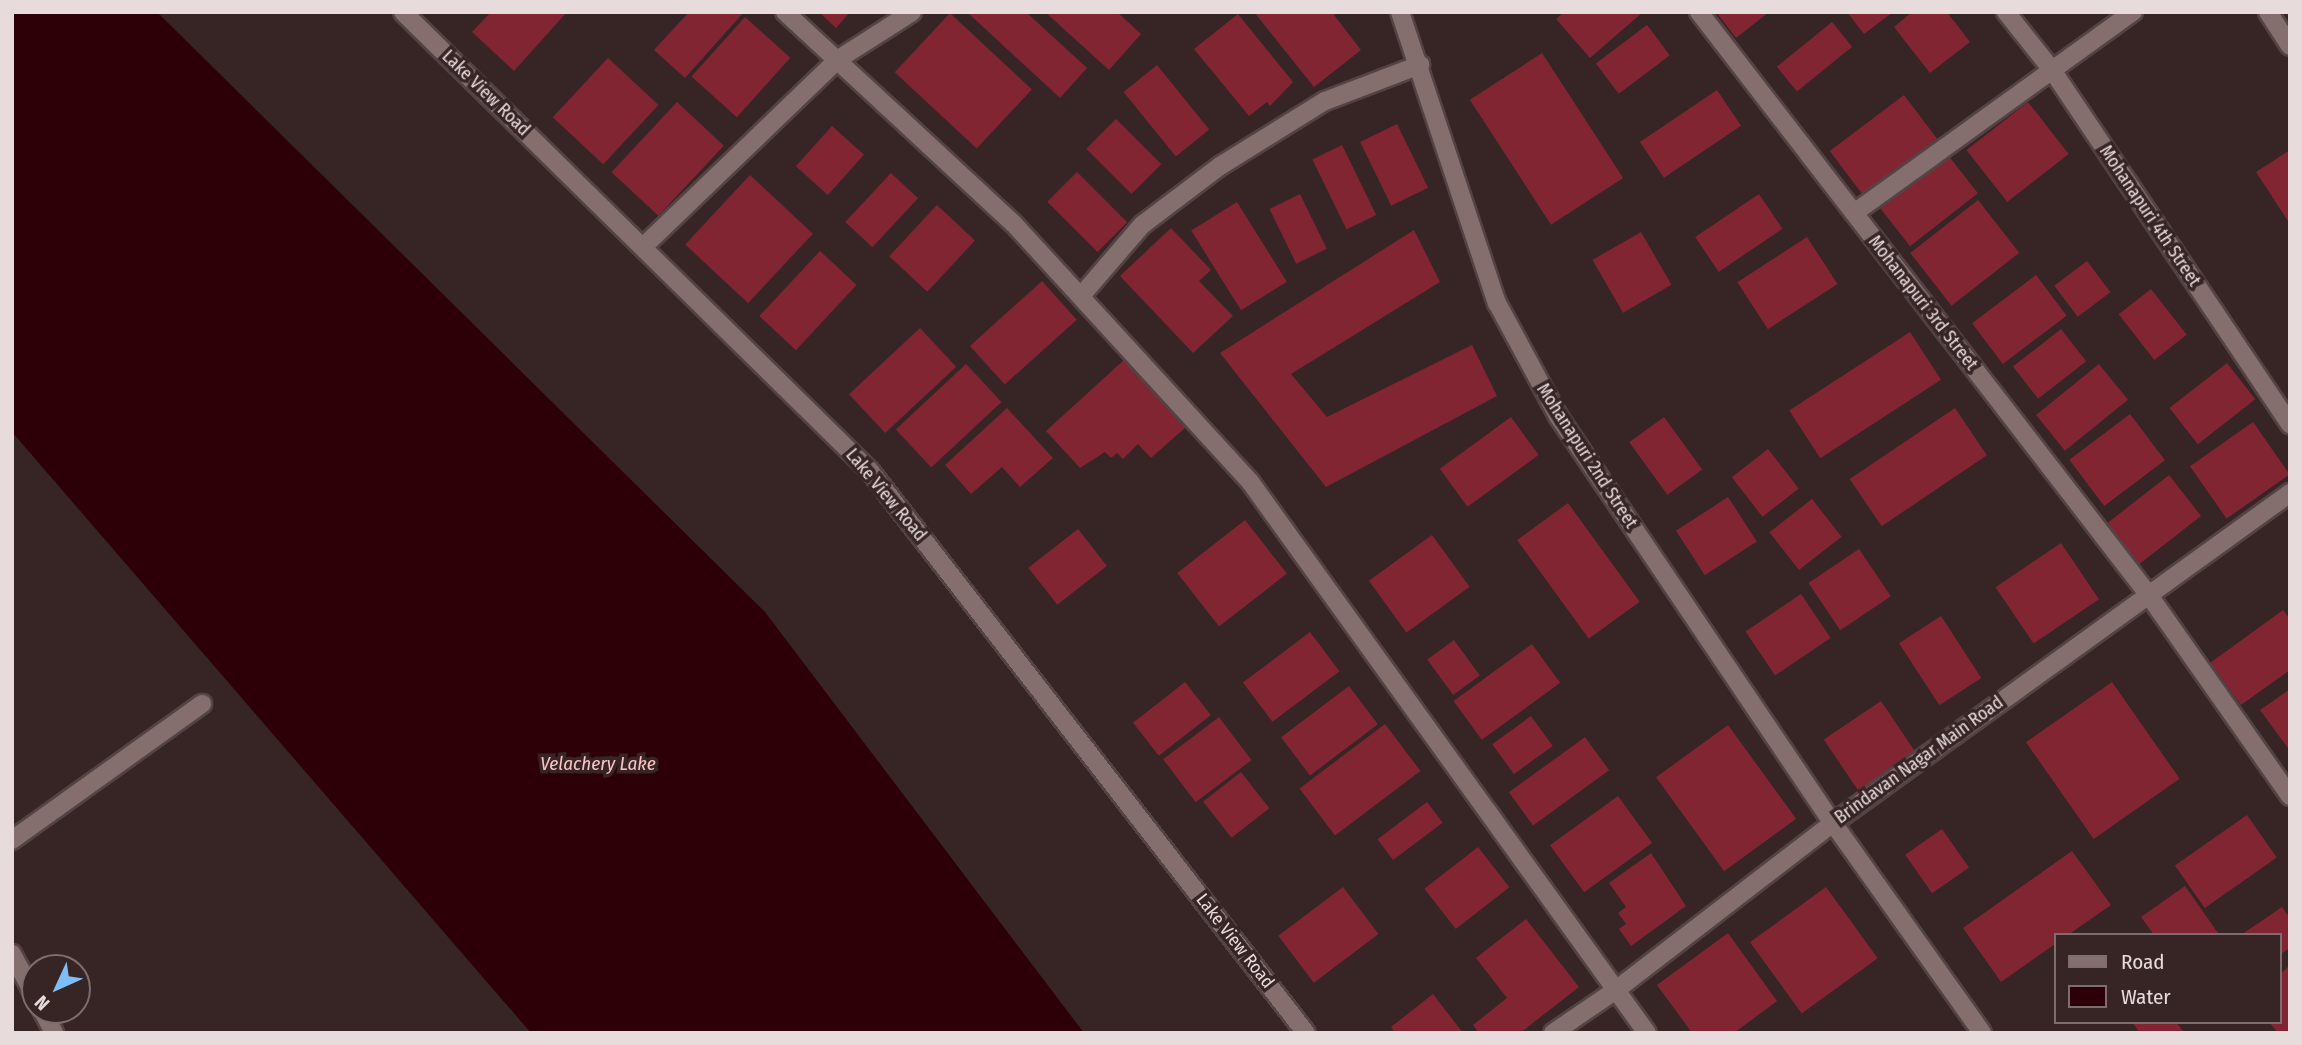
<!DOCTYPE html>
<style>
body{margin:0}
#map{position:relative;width:2302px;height:1045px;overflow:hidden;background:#372425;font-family:"Fira Sans Condensed",sans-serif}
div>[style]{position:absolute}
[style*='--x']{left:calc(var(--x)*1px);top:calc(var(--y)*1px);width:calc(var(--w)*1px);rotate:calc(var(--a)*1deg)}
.water>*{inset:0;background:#2d0008}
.building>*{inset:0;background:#812533;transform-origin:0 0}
.roads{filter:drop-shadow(2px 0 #534344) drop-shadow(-2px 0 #534344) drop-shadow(0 2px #534344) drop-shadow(0 -2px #534344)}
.minor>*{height:18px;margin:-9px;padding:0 9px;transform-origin:9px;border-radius:9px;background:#846e6e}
span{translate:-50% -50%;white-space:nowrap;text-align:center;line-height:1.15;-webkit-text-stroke:7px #372425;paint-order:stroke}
.street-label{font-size:18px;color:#e8dbdc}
.water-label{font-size:19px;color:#fac4c6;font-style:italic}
.frame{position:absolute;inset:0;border:14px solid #e8dbdc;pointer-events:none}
.legend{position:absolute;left:2054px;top:933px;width:228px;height:91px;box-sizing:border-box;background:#372425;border:2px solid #7e6d6e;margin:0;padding:9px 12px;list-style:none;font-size:21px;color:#e8dbdc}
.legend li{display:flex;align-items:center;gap:14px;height:35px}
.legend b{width:35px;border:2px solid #7e6d6e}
.north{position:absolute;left:21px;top:954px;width:70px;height:70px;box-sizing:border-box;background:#372425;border:2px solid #7e6d6e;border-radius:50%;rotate:225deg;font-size:19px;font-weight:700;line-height:28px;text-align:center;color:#e8dbdc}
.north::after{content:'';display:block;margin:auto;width:24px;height:32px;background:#7fbdf9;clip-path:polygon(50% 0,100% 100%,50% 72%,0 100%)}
</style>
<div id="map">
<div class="water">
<i style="clip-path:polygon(12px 12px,157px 12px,765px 612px,1084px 1033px,531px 1033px,12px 432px)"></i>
</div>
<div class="building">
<i style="clip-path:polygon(491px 12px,567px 12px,514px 71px,472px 32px)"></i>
<i style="clip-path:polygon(689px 12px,744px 12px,685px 78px,654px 50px)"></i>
<i style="clip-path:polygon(819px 12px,850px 12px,836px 28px)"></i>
<i style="clip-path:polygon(967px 12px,1026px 12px,1087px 68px,1060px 98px)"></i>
<i style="clip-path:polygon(1045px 12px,1117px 12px,1141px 34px,1109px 70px)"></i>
<i style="clip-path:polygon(1254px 12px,1338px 12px,1334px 15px,1361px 50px,1314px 87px)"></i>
<i style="clip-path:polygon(1564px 12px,1643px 12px,1590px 58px,1556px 19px)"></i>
<i style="clip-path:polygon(1716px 12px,1769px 12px,1736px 38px)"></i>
<i style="clip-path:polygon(1847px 12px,1893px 12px,1864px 34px)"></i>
<i style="clip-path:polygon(1912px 12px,1947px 12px,1970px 42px,1930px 73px,1894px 27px)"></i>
<i style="left:950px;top:13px;width:112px;height:81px;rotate:43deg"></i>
<i style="clip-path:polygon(1238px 14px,1293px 82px,1270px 106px,1267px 102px,1249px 116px,1194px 49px)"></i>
<i style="left:745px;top:17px;width:61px;height:80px;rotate:42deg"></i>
<i style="left:1832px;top:22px;width:32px;height:71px;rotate:51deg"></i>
<i style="left:1647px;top:25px;width:38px;height:64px;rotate:53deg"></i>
<i style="left:1542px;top:53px;width:149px;height:86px;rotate:57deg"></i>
<i style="left:608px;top:58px;width:69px;height:81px;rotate:43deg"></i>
<i style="left:1157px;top:65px;width:83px;height:43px;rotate:51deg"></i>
<i style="left:1717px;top:90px;width:43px;height:93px;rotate:56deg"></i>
<i style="left:1904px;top:95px;width:59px;height:93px;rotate:53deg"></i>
<i style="left:677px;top:102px;width:64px;height:96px;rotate:43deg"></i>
<i style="left:2028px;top:102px;width:66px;height:78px;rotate:52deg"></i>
<i style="left:1116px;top:119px;width:64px;height:42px;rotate:45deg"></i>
<i style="left:1397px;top:124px;width:71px;height:41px;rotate:64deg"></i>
<i style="left:832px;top:126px;width:43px;height:54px;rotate:42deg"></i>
<i style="left:1342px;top:145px;width:78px;height:33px;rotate:64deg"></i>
<i style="left:1944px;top:150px;width:55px;height:86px;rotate:52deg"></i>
<i style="clip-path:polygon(2290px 150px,2290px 224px,2256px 172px)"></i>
<i style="left:1077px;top:172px;width:71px;height:42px;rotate:45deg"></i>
<i style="left:891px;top:173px;width:37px;height:67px;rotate:43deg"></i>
<i style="left:750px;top:175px;width:86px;height:95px;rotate:43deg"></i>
<i style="left:1300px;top:194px;width:61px;height:34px;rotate:64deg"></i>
<i style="left:1759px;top:194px;width:42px;height:77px;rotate:56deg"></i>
<i style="left:1978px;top:200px;width:67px;height:86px;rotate:52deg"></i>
<i style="left:1237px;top:202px;width:94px;height:54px;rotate:58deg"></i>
<i style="left:937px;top:205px;width:52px;height:70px;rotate:43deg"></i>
<i style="clip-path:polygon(1171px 228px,1211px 270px,1199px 281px,1233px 316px,1193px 353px,1120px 276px)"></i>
<i style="clip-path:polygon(1414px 230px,1440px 282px,1291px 374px,1327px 417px,1472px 345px,1497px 396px,1326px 487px,1220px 353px)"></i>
<i style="left:1641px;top:232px;width:61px;height:56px;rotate:60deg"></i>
<i style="left:1807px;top:237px;width:56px;height:83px;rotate:57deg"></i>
<i style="left:820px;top:251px;width:50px;height:89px;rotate:43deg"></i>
<i style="left:2087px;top:261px;width:39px;height:41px;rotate:53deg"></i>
<i style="left:2036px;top:275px;width:51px;height:80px;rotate:53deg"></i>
<i style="left:1042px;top:281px;width:52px;height:97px;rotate:48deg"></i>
<i style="left:2151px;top:289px;width:58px;height:41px;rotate:52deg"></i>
<i style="left:920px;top:328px;width:53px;height:97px;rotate:47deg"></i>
<i style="left:2061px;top:329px;width:41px;height:61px;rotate:52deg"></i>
<i style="left:1910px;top:332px;width:57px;height:144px;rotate:57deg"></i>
<i style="clip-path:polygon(1125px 359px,1186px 427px,1151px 458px,1138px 444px,1123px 459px,1117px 453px,1111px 458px,1105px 452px,1080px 468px,1046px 431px)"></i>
<i style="left:2227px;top:363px;width:46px;height:73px;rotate:52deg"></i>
<i style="left:966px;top:364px;width:52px;height:96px;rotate:47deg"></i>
<i style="left:2099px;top:364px;width:46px;height:81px;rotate:51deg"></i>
<i style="clip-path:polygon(1007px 408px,1053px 458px,1020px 487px,1002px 467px,971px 494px,945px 465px)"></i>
<i style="left:1955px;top:408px;width:57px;height:127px;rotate:56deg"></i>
<i style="left:2130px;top:414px;width:58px;height:76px;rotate:53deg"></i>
<i style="left:1511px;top:417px;width:47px;height:88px;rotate:54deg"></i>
<i style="left:1664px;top:417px;width:65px;height:43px;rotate:54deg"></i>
<i style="left:2253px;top:422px;width:64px;height:77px;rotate:55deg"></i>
<i style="left:1768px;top:449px;width:50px;height:46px;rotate:52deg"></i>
<i style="left:2169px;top:475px;width:52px;height:81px;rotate:52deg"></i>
<i style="left:1728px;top:497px;width:53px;height:62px;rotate:57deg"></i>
<i style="left:1812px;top:499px;width:48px;height:54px;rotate:52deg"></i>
<i style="left:1568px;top:503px;width:122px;height:63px;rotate:54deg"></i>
<i style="left:1245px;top:520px;width:68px;height:86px;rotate:52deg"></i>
<i style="left:1078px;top:529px;width:47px;height:63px;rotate:52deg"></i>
<i style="left:1432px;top:535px;width:64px;height:78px;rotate:54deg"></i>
<i style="left:2061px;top:543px;width:68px;height:79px;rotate:56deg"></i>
<i style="left:1859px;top:549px;width:57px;height:61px;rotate:56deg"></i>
<i style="left:1801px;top:594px;width:53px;height:67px;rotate:56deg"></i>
<i style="clip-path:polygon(2283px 610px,2290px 619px,2290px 670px,2241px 705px,2210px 663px)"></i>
<i style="left:1941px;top:616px;width:74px;height:50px;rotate:57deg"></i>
<i style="left:1310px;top:632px;width:49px;height:84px;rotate:53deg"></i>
<i style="left:1454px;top:640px;width:44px;height:33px;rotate:54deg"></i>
<i style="left:1532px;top:644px;width:48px;height:97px;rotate:54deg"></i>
<i style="left:1185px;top:682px;width:42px;height:66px;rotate:52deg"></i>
<i style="left:2112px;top:682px;width:118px;height:105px;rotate:55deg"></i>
<i style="left:1349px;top:686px;width:48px;height:85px;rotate:53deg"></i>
<i style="clip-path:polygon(2290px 689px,2290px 751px,2260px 710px)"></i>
<i style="left:1881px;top:701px;width:70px;height:69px;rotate:56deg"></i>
<i style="left:1531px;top:716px;width:37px;height:48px;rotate:54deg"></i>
<i style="left:1219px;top:717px;width:54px;height:70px;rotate:53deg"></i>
<i style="left:1385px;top:724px;width:59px;height:107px;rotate:53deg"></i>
<i style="left:1728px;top:725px;width:116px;height:89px;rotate:54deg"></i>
<i style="left:1585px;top:737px;width:41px;height:94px;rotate:54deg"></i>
<i style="left:1241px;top:772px;width:46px;height:48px;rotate:52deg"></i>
<i style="left:1618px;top:796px;width:58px;height:84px;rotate:54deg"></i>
<i style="left:1427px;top:802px;width:26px;height:62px;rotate:53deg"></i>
<i style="left:2247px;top:815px;width:52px;height:88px;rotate:55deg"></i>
<i style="left:1942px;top:829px;width:47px;height:45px;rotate:55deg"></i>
<i style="left:1478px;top:847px;width:51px;height:68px;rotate:52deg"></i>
<i style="clip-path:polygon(2072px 851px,2111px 905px,2068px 935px,2055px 935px,2055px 944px,2001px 982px,1963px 928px)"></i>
<i style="clip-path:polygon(1651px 853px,1686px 906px,1631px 946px,1619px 929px,1626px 924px,1618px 913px,1626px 907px,1609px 883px)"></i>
<i style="clip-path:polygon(2185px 886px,2218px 933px,2154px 935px,2141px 917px)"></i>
<i style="left:1343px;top:887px;width:59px;height:81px;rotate:53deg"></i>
<i style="left:1826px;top:887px;width:88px;height:94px;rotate:54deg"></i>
<i style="clip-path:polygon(2282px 907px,2290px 918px,2290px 948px,2279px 955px,2279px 935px,2241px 935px)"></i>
<i style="clip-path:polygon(1526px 919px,1579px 987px,1520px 1033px,1479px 1033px,1473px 1025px,1507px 998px,1476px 958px)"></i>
<i style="clip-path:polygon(1728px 933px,1777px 1001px,1734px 1033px,1692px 1033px,1657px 985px)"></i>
<i style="clip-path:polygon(2290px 965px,2290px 1030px,2278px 1033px,2269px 1022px,2279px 1022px,2279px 975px)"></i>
<i style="clip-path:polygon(1433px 994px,1463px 1033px,1395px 1033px,1391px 1027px)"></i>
<i style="clip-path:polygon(2132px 1022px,2176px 1022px,2184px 1033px,2140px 1033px)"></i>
</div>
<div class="roads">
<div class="minor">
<i style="--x:403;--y:12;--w:655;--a:44.51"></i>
<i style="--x:870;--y:471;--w:711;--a:52.2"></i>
<i style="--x:785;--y:12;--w:311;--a:42.8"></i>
<i style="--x:1013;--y:223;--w:352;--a:47.5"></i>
<i style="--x:1251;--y:483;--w:678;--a:54.25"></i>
<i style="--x:1400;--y:12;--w:307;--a:71.6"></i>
<i style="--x:1497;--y:303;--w:128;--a:61.6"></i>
<i style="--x:1558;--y:416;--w:491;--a:56"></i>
<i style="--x:1833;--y:823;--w:257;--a:54.6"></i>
<i style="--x:1699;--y:12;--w:735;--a:52.35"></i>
<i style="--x:2148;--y:594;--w:247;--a:54.9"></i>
<i style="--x:2006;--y:12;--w:74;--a:51.6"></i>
<i style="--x:2052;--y:70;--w:427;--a:56.1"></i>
<i style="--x:2268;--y:12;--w:40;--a:57.1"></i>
<i style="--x:1854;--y:213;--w:344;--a:-35.8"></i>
<i style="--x:643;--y:247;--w:269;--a:-43.9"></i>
<i style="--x:837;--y:60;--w:89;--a:-32.6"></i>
<i style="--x:1081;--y:296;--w:94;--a:-49.3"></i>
<i style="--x:1142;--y:225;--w:98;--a:-37.1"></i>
<i style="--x:1220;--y:166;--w:123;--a:-31.8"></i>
<i style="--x:1325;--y:101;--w:102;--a:-20.8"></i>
<i style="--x:12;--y:840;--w:234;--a:-35.6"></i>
<i style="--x:12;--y:954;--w:48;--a:61.3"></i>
<i style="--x:42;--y:1010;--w:26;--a:62"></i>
<i style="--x:1553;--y:1033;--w:76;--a:-34.3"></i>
<i style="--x:1616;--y:990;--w:274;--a:-37.6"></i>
<i style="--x:1833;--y:823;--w:564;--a:-35.83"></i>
</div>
</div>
<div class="street-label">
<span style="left:486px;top:93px;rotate:44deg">Lake View Road</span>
<span style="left:2150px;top:216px;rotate:56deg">Mohanapuri 4th Street</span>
<span style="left:1923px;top:303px;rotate:52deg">Mohanapuri 3rd Street</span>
<span style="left:1587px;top:456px;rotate:57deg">Mohanapuri 2nd Street</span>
<span style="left:886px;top:495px;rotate:50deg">Lake View Road</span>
<span style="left:1919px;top:760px;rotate:-36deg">Brindavan Nagar Main Road</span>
<span style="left:1235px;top:941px;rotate:52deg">Lake View Road</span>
</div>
<div class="water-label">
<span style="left:598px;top:764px">Velachery Lake</span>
</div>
<div class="frame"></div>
<ul class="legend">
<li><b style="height:9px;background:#846e6e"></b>Road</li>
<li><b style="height:19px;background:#2d0008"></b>Water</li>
</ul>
<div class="north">N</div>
</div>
